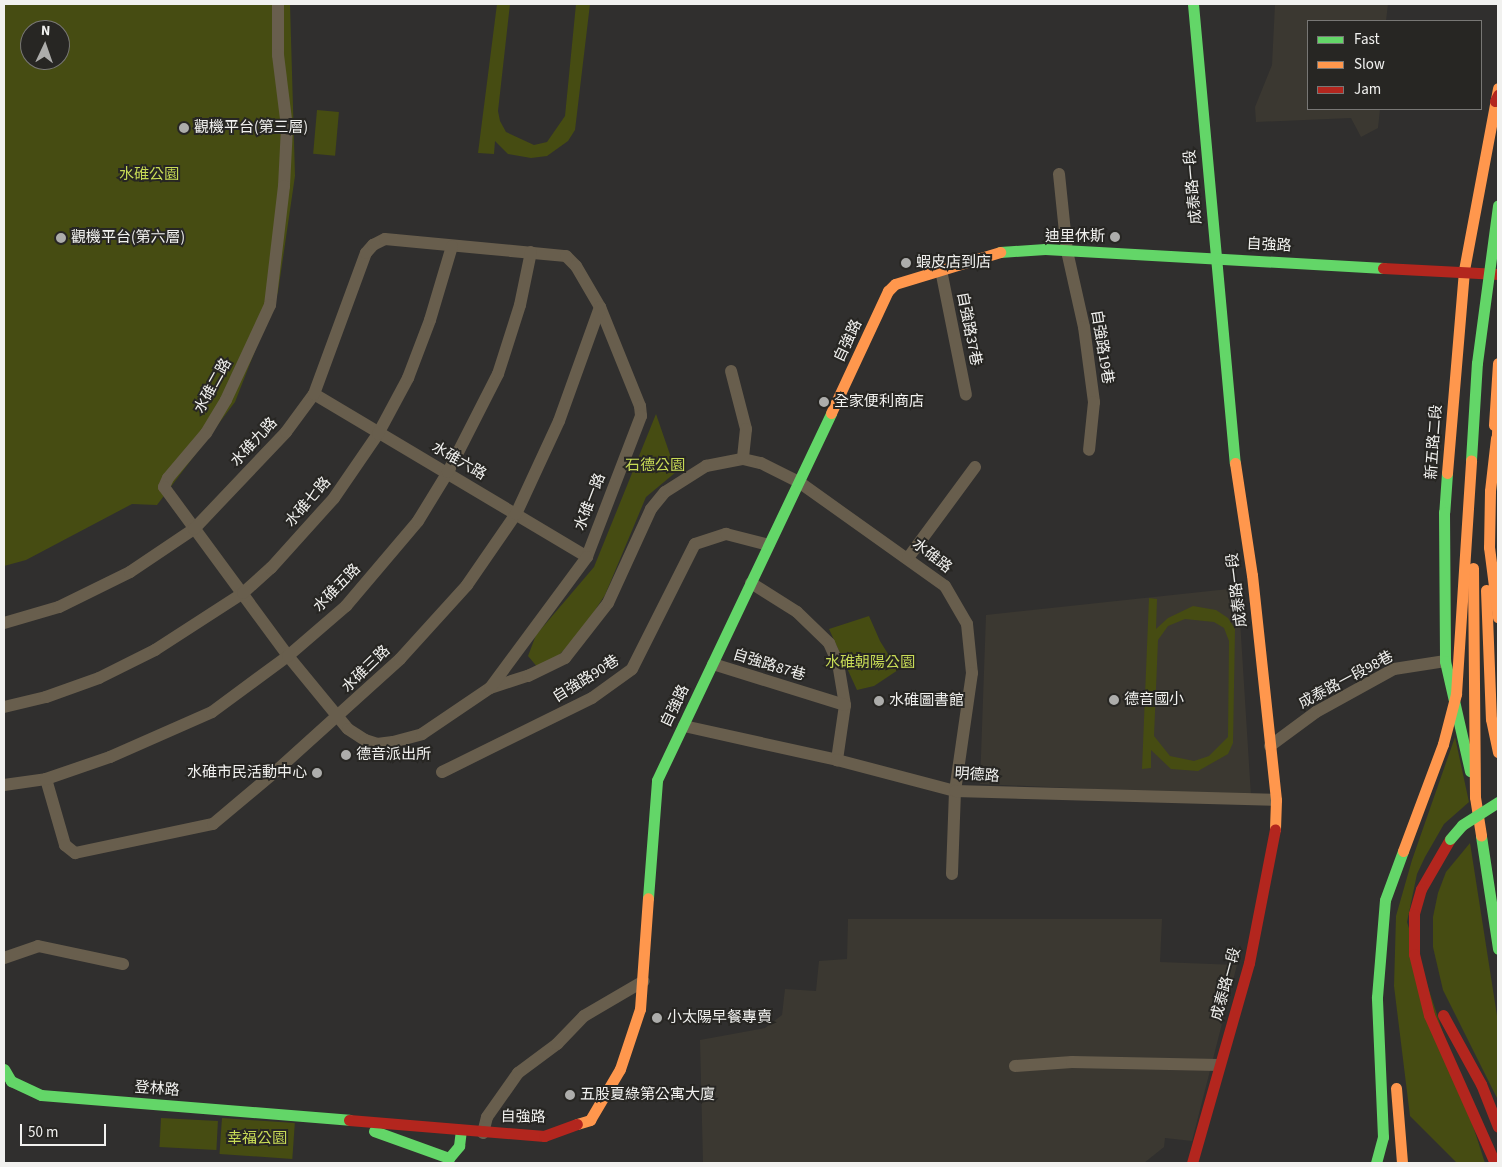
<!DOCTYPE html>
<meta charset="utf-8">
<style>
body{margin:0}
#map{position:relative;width:1502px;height:1167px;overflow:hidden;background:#302f2e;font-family:"Source Sans 3","Noto Sans TC",sans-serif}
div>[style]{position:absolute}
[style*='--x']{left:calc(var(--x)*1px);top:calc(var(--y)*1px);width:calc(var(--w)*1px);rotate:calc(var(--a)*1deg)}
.built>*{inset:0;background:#3b3831}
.green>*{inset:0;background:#464c12;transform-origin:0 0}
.street>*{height:12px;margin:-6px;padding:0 6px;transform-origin:6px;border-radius:6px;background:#685e4d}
.fast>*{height:11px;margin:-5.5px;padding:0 5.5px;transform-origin:5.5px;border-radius:5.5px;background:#63d668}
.slow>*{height:11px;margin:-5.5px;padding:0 5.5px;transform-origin:5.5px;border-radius:5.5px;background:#ff974d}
.jam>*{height:11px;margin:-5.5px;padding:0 5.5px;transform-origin:5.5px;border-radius:5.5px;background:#b3261e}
.fast-bridge>*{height:11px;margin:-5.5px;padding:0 5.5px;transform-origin:5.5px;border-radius:5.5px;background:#63d668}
.slow-bridge>*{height:11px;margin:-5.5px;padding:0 5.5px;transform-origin:5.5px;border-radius:5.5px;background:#ff974d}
.dots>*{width:14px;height:14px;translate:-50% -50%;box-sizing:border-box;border:2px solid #272623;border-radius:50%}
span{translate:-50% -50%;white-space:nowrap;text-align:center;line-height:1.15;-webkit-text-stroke:4px #272623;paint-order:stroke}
.poi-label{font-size:15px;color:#f1f1ef}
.left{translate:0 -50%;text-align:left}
.right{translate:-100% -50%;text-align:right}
.park-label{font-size:15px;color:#c8db56}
.street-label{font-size:15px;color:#f1f1ef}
.frame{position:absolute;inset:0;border:5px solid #f1f1ef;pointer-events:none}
.legend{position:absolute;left:1307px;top:20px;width:175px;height:90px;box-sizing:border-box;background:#272623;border:1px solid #787775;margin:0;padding:6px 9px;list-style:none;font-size:15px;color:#f1f1ef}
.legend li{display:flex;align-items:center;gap:10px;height:25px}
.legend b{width:25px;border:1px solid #787775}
.north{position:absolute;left:20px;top:20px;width:50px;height:50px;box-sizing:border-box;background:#272623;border:1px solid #787775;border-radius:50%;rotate:3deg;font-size:14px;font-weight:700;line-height:20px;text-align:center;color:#f1f1ef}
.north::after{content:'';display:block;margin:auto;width:18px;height:22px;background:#adadab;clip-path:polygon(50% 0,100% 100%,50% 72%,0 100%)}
.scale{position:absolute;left:20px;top:1124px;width:86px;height:22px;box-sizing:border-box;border:2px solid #f1f1ef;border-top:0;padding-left:6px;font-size:15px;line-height:18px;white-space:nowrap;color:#f1f1ef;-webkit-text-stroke:4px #272623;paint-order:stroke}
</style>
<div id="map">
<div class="built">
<i style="clip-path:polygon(1275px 4px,1388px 4px,1386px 21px,1308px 21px,1308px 109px,1380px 109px,1378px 128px,1361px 137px,1351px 118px,1256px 122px,1255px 107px,1272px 65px)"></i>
<i style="clip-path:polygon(1238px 588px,1251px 796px,980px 784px,986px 615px)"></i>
<i style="clip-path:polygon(848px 919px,1162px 919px,1160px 962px,1237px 965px,1192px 1141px,1165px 1138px,1164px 1147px,1144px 1163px,703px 1163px,700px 1040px,765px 1028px,782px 1015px,785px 989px,816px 991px,819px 961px,847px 959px)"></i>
</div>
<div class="green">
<i style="clip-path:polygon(evenodd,4px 4px,290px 4px,295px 176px,278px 292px,235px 402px,157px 505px,132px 504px,26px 560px,4px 566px,4px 4px,30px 30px,60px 30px,60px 60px,30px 60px,30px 30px)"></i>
<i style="clip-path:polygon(497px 4px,510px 4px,498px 111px,500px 121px,506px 132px,534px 145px,547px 142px,565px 116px,576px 4px,590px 4px,575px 130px,568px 141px,547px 156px,531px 158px,508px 154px,495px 141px,494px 154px,478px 153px)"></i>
<i style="left:317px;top:110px;width:22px;height:44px;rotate:5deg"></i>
<i style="clip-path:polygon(656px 414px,676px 472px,646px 497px,605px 595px,580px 633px,559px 655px,539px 669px,528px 656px,536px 635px,594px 567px)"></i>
<i style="clip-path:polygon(evenodd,1149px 598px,1157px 599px,1156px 629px,1168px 618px,1193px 606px,1216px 610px,1228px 618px,1235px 629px,1233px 743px,1228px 754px,1198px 771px,1171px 769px,1151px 750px,1151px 768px,1142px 769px,1149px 598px,1185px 619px,1214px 622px,1224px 628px,1229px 641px,1228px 737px,1209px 756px,1194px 761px,1170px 756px,1154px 736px,1158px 640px,1168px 626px,1185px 619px)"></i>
<i style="clip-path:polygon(869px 616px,880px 641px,898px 670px,874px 686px,857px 690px,829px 629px)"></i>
<i style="clip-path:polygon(1455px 737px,1469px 802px,1444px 824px,1425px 857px,1417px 874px,1407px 922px,1485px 1163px,1457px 1163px,1410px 1116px,1394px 986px,1396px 916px,1412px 860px)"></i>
<i style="clip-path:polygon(1470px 843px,1498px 1022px,1498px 1100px,1443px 990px,1433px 947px,1433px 917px,1438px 893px,1446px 872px)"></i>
<i style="left:161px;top:1118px;width:57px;height:29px;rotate:3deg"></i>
<i style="left:222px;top:1118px;width:73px;height:36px;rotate:4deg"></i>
</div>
<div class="street">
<i style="--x:278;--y:4;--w:51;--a:90"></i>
<i style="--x:278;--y:55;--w:73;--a:82.9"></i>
<i style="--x:287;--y:127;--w:59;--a:92.9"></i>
<i style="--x:284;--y:186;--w:120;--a:96.7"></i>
<i style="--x:270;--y:305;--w:105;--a:114.9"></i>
<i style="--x:226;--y:400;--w:39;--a:121"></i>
<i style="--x:206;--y:433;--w:59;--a:130.2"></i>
<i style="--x:168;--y:478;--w:10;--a:114"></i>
<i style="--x:164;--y:487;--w:210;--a:53.7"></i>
<i style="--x:288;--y:656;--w:94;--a:50.6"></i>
<i style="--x:348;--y:729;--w:20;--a:33"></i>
<i style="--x:365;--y:740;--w:13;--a:18"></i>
<i style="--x:377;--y:744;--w:16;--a:-7"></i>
<i style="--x:393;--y:742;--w:30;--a:-15"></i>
<i style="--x:422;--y:734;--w:82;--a:-34.1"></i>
<i style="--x:490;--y:688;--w:40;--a:-18"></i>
<i style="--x:528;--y:676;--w:41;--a:-25.9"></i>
<i style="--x:565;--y:658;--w:70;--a:-52"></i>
<i style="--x:608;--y:603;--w:103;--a:-65.4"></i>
<i style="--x:651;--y:509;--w:22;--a:-51"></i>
<i style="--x:665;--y:492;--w:49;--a:-32.4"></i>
<i style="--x:706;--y:466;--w:38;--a:-11"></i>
<i style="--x:743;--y:459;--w:18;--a:13"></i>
<i style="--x:761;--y:463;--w:42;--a:26.6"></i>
<i style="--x:799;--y:482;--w:179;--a:35.5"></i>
<i style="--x:945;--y:586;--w:44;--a:59.9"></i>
<i style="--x:967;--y:624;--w:49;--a:84.2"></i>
<i style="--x:972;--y:673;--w:119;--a:98.2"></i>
<i style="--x:955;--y:791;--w:83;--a:92.1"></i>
<i style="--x:1059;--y:174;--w:77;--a:84.1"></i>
<i style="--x:1067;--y:251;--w:78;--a:77.4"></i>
<i style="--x:1084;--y:327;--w:76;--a:82.4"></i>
<i style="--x:1094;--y:402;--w:48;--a:95.9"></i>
<i style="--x:941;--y:270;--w:127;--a:78.7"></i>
<i style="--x:731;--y:371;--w:60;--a:75.5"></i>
<i style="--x:746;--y:429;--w:30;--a:96"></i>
<i style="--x:314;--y:394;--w:318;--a:30.8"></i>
<i style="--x:908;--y:558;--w:113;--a:-53.6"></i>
<i style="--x:751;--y:583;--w:54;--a:32.2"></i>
<i style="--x:797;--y:612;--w:45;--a:44.1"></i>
<i style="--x:829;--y:643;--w:22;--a:66"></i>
<i style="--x:838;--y:663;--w:43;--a:80.5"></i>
<i style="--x:845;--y:705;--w:56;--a:98.3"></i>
<i style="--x:4;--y:623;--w:57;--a:-16.2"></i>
<i style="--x:59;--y:607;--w:79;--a:-26.2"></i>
<i style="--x:130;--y:572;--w:77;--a:-33.9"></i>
<i style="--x:194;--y:529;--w:134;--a:-46.5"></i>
<i style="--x:286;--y:432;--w:47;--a:-53.6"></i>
<i style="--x:314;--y:394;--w:150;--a:-69.8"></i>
<i style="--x:366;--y:253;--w:11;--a:-49"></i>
<i style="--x:373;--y:245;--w:13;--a:-27"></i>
<i style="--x:385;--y:239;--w:182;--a:5.4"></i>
<i style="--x:566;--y:256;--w:14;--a:45"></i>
<i style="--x:576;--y:266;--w:48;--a:59.7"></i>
<i style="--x:600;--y:307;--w:107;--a:68"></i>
<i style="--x:640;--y:406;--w:10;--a:84"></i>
<i style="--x:641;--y:416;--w:151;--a:111"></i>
<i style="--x:587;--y:557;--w:163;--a:126.5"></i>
<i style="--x:713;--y:664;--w:138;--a:17.3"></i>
<i style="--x:4;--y:707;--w:43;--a:-13.4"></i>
<i style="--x:46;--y:697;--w:56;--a:-19.7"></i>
<i style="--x:99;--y:678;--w:63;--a:-26.6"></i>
<i style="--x:155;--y:650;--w:105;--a:-32.9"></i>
<i style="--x:243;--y:593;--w:38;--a:-42"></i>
<i style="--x:271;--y:568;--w:94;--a:-48"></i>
<i style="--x:334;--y:498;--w:78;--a:-55.5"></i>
<i style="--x:378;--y:434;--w:64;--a:-61.8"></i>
<i style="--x:408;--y:378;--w:62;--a:-69.2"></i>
<i style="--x:430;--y:320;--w:77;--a:-73.4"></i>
<i style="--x:684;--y:726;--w:157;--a:12.5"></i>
<i style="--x:837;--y:760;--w:122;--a:14.7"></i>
<i style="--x:955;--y:791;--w:321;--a:1.6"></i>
<i style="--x:1270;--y:746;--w:57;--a:-36.5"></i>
<i style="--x:1316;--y:712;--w:89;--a:-28.9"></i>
<i style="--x:1394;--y:669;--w:52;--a:-8.9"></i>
<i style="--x:442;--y:772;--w:167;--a:-26.3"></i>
<i style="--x:592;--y:698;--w:49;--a:-35.9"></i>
<i style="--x:632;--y:669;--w:140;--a:-63.3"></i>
<i style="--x:695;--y:544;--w:33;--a:-18"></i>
<i style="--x:726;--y:534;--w:44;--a:14.3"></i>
<i style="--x:46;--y:779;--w:69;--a:73.9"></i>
<i style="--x:65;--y:845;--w:13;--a:39"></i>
<i style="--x:75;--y:853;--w:141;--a:-11.9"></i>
<i style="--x:213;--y:824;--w:81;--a:-40"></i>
<i style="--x:275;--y:772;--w:169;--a:-42.1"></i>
<i style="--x:400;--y:659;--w:100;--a:-47.8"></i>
<i style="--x:467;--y:585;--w:86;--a:-55.4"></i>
<i style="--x:516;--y:514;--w:102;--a:-65.2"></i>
<i style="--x:559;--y:421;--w:121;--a:-70.2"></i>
<i style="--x:4;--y:785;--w:42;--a:-8.1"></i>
<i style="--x:46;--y:779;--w:68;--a:-19"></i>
<i style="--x:110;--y:757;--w:111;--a:-23.8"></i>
<i style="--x:212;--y:712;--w:94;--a:-36.4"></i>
<i style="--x:288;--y:656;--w:77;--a:-40.8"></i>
<i style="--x:346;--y:606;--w:111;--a:-49.7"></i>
<i style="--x:418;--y:521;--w:57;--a:-58.5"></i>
<i style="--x:448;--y:472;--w:110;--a:-63"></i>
<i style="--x:498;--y:374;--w:72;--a:-72.3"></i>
<i style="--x:520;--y:305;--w:54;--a:-78.3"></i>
<i style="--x:4;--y:958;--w:36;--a:-19"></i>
<i style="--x:38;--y:946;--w:87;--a:12"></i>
<i style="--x:1015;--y:1066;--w:57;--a:-4"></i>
<i style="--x:1072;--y:1062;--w:147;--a:1.2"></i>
<i style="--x:483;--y:1133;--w:16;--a:-76"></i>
<i style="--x:487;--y:1117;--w:54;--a:-54.8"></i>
<i style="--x:518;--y:1073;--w:49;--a:-36.6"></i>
<i style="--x:557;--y:1044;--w:39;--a:-46"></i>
<i style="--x:584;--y:1016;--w:69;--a:-30.3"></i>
</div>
<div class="fast">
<i style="--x:1193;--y:4;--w:461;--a:84.8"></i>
<i style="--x:1000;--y:252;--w:45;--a:-3.8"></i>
<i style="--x:1045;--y:249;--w:339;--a:3.2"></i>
<i style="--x:1447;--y:473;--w:39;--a:94"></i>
<i style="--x:1444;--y:512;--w:149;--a:89.6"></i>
<i style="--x:1445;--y:661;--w:113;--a:77.2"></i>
<i style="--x:1481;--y:836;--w:114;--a:81.4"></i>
<i style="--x:648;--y:898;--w:118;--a:-85.6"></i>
<i style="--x:657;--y:780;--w:406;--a:-64.6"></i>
<i style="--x:4;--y:1069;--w:14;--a:60"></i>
<i style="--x:11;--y:1081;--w:33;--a:25"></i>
<i style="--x:41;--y:1095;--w:309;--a:4.6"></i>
<i style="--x:374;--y:1131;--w:80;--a:19.8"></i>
<i style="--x:449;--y:1158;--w:16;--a:-50"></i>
<i style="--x:459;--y:1146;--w:16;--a:-83"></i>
<i style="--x:1376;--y:1163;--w:27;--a:-75"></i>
</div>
<div class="slow">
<i style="--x:831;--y:413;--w:135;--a:-65"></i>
<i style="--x:888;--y:291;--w:10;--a:-45"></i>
<i style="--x:895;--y:284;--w:110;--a:-16.9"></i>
<i style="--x:1494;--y:425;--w:62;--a:-86.3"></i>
<i style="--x:1496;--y:456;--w:45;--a:-87.5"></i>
<i style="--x:1235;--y:463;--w:113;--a:81.4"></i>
<i style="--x:1252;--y:575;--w:226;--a:83.9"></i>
<i style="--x:1276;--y:800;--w:29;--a:92"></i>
<i style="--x:1447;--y:473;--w:204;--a:-85.2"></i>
<i style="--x:1464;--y:270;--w:185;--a:-79.4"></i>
<i style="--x:1473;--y:568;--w:229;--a:89.5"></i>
<i style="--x:1475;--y:797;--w:39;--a:81"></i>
<i style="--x:1486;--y:590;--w:129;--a:87.8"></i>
<i style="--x:1491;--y:719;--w:34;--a:78"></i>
<i style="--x:577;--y:1124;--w:14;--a:-17"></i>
<i style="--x:590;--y:1120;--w:59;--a:-59.5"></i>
<i style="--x:620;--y:1069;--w:63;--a:-71.6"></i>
<i style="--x:640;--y:1009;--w:111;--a:-85.9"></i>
</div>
<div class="jam">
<i style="--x:1495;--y:101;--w:7;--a:-63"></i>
<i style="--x:1383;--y:268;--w:115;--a:3"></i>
<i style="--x:1450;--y:839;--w:58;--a:120.1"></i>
<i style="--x:1421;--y:889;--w:26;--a:106"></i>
<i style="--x:1414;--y:914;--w:40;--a:90"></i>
<i style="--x:1414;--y:954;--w:63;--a:76.2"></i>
<i style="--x:1429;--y:1015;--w:162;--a:66"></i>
<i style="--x:1443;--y:1015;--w:79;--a:61.2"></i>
<i style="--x:1481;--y:1084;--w:46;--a:68.4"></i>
<i style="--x:349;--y:1120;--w:196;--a:4.7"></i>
<i style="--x:544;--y:1136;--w:35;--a:-20"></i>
<i style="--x:1192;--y:1163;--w:208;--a:-74.1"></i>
<i style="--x:1249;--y:963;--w:136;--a:-79"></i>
</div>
<div class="fast-bridge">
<i style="--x:1471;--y:460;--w:97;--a:-86.5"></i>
<i style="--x:1477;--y:363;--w:159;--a:-82.4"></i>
<i style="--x:1450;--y:839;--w:18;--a:-49"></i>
<i style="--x:1462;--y:825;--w:43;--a:-32.6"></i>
<i style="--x:1383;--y:1137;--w:140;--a:-92.5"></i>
<i style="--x:1377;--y:997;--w:97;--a:-85.3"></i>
<i style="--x:1385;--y:900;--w:52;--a:-69.8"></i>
</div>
<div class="slow-bridge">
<i style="--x:1496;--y:438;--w:53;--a:96.5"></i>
<i style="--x:1490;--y:491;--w:56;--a:91"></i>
<i style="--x:1489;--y:547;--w:71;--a:82.7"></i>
<i style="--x:1403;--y:851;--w:114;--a:-69.5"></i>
<i style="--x:1443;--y:744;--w:52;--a:-75.4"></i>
<i style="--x:1456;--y:694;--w:234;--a:-86.3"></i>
<i style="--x:1396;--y:1088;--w:75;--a:85.4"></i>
</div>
<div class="dots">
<i style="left:184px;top:128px;background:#adadab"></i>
<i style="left:1115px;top:237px;background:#adadab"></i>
<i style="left:61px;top:238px;background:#adadab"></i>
<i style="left:906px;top:263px;background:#adadab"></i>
<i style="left:824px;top:402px;background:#adadab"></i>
<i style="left:1114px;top:700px;background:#adadab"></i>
<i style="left:879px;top:701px;background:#adadab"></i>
<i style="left:346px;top:755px;background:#adadab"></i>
<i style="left:317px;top:773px;background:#adadab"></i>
<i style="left:657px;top:1018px;background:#adadab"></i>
<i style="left:570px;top:1095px;background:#adadab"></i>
</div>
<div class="poi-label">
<span class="left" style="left:194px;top:128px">觀機平台(第三層)</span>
<span class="right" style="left:1105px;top:237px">迪里休斯</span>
<span class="left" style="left:71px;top:238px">觀機平台(第六層)</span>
<span class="left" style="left:916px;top:263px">蝦皮店到店</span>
<span class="left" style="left:834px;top:402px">全家便利商店</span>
<span class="left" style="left:1124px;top:700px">德音國小</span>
<span class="left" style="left:889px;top:701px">水碓圖書館</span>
<span class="left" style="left:356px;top:755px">德音派出所</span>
<span class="right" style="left:307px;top:773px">水碓市民活動中心</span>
<span class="left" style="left:667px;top:1018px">小太陽早餐專賣</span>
<span class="left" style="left:580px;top:1095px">五股夏綠第公寓大廈</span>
</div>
<div class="park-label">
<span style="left:149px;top:175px">水碓公園</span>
<span style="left:655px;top:466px">石德公園</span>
<span style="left:870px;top:663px">水碓朝陽公園</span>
<span style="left:257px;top:1139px">幸福公園</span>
</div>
<div class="street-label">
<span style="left:1193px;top:187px;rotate:-95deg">成泰路一段</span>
<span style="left:1269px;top:245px;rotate:3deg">自強路</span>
<span style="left:969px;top:329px;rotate:79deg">自強路37巷</span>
<span style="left:848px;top:341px;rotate:-65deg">自強路</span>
<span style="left:1102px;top:347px;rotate:81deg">自強路19巷</span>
<span style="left:213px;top:386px;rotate:-61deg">水碓二路</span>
<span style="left:254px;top:442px;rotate:-47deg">水碓九路</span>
<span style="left:1434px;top:442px;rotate:-86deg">新五路二段</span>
<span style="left:459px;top:461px;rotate:30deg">水碓六路</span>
<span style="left:308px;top:502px;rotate:-49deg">水碓七路</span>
<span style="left:590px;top:502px;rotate:-69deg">水碓一路</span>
<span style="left:932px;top:556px;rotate:38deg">水碓路</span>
<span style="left:337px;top:588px;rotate:-46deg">水碓五路</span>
<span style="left:1237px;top:590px;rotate:-97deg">成泰路一段</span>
<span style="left:769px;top:665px;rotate:17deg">自強路87巷</span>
<span style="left:366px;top:669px;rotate:-44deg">水碓三路</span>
<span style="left:586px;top:679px;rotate:-32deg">自強路90巷</span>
<span style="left:1346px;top:680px;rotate:-28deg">成泰路一段98巷</span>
<span style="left:675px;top:706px;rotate:-64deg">自強路</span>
<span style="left:977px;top:775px;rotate:4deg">明德路</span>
<span style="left:1226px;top:984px;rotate:-75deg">成泰路一段</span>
<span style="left:157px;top:1089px;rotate:4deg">登林路</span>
<span style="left:523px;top:1117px;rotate:1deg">自強路</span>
</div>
<div class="frame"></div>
<ul class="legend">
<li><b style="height:6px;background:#63d668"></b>Fast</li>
<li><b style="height:6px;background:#ff974d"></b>Slow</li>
<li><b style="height:6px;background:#b3261e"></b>Jam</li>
</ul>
<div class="north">N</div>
<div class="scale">50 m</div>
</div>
